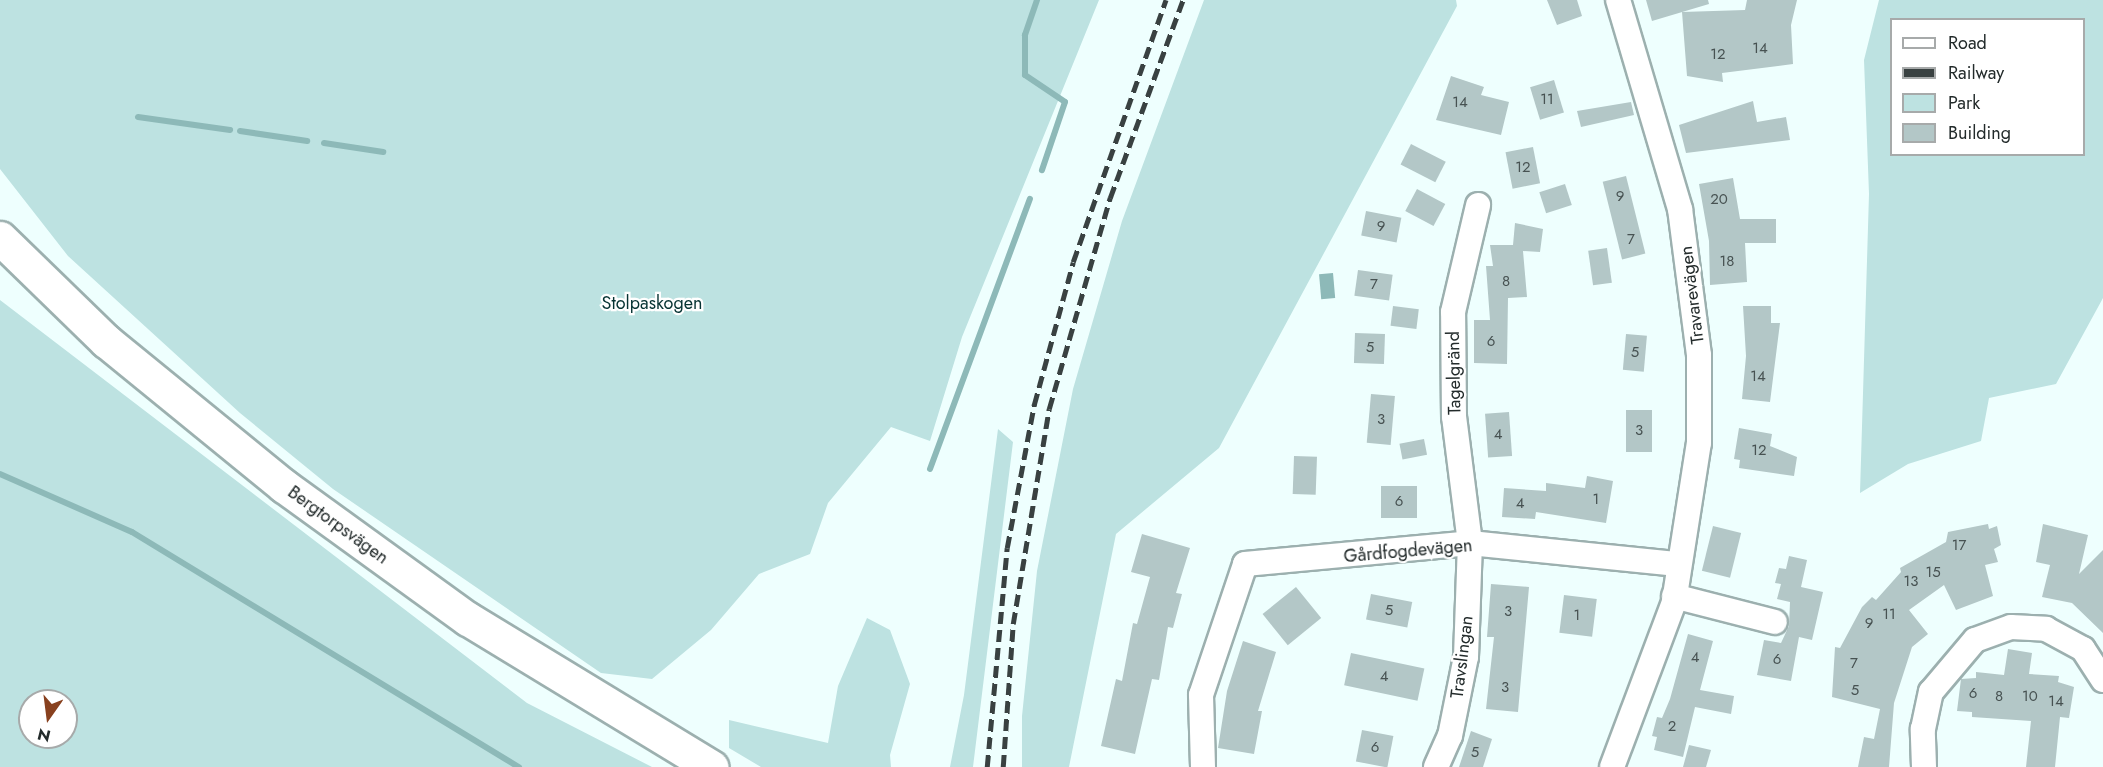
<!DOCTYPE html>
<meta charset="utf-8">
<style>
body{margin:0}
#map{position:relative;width:2103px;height:767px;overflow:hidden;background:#eefffe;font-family:Jost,sans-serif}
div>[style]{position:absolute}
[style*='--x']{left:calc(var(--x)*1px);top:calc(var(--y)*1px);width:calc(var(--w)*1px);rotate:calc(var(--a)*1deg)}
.green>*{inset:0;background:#bde2e1}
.water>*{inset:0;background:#8db9b8;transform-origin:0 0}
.stream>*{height:6px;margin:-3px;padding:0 3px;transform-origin:3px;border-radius:3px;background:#8db9b8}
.building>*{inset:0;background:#b3c7c7;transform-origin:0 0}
.roads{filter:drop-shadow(2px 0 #9cb0af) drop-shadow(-2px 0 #9cb0af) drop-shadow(0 2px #9cb0af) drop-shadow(0 -2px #9cb0af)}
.minor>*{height:24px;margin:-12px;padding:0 12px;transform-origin:12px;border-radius:12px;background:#fff}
.secondary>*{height:33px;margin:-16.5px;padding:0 16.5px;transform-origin:16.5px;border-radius:16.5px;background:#fff}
.rail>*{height:4.5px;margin-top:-2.25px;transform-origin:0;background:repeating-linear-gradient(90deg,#394141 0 12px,transparent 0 18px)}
span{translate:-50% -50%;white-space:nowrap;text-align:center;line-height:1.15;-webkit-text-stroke:4.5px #fff;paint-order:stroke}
.number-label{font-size:15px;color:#475252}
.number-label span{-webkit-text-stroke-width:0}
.street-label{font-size:18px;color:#232b2b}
.park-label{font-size:18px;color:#063333}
.legend{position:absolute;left:1890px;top:18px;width:195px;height:138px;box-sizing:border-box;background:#fff;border:2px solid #a7aaaa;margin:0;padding:8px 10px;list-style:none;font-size:18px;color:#232b2b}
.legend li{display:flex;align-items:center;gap:12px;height:30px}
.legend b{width:30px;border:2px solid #a7aaaa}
.north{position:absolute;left:18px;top:689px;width:60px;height:60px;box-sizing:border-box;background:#fff;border:2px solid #a7aaaa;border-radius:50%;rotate:194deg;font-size:16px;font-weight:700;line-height:24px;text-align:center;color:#232b2b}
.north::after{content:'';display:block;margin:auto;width:21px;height:27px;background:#88411f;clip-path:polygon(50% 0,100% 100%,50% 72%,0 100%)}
</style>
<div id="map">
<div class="green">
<i style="clip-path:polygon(0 0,1099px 0,962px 337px,930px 441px,891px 427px,828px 503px,810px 554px,759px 574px,711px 630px,652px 679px,601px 673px,333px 489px,240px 413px,68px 256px,0 169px)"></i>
<i style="clip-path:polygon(1204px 0,1456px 0,1457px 6px,1219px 448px,1116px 534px,1069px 767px,1022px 767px,1022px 716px,1037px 571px,1073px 389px,1122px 221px)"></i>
<i style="clip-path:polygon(evenodd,1879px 0,2103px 0,2103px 298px,2056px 384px,1989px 398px,1981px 441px,1908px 464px,1860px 493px,1869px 194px,1864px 60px,1879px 0,1892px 20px,2084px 20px,2084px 154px,1892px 154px,1892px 20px)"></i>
<i style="clip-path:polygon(evenodd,0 300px,527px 703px,652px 767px,0 767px,0 300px,30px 701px,66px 701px,66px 737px,30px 737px,30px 701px)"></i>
<i style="clip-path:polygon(998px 429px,1013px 442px,973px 767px,950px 767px,964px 695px)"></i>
<i style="clip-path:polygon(867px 618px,890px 630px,910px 684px,890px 755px,891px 767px,761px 767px,729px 748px,729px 720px,828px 743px,838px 686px)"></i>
</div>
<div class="water">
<i style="left:1333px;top:273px;width:25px;height:14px;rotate:85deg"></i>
</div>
<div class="stream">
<i style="--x:1037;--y:0;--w:37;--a:109"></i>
<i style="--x:1025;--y:35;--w:40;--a:90"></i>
<i style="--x:1025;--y:75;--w:48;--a:34"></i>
<i style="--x:1065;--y:102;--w:72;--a:108.7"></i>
<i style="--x:138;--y:117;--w:93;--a:8"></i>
<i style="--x:240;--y:131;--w:68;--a:8.5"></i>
<i style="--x:324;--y:143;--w:60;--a:8.7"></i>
<i style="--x:930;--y:469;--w:288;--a:-69.7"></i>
<i style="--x:0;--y:474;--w:144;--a:23.7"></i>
<i style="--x:132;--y:532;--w:453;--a:31.3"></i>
</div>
<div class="building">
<i style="clip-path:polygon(1547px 0,1577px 0,1582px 16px,1557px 25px)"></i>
<i style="clip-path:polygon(1646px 0,1708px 0,1709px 4px,1652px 21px)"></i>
<i style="clip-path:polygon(1747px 0,1797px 0,1791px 25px,1793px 64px,1722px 73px,1723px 82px,1687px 76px,1682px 12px,1745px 10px)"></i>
<i style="clip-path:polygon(1451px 76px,1484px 87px,1481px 95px,1509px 102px,1501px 135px,1436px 120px)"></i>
<i style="left:1554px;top:80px;width:34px;height:25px;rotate:73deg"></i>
<i style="clip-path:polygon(1753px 101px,1757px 122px,1786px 117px,1790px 140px,1686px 153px,1679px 125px)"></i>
<i style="clip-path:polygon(1631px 102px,1634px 115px,1581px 127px,1577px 111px)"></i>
<i style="left:1411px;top:144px;width:39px;height:23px;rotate:27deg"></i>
<i style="left:1533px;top:147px;width:37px;height:28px;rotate:79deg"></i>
<i style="left:1626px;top:176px;width:80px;height:24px;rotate:76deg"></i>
<i style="clip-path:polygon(1733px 178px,1740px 219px,1776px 219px,1776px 243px,1745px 243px,1747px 282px,1710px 285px,1709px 241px,1699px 184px)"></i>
<i style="left:1565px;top:184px;width:22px;height:27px;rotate:72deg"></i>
<i style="left:1417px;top:189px;width:32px;height:25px;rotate:28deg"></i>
<i style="left:1366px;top:211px;width:36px;height:25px;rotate:11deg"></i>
<i style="clip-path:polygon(1515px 223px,1543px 229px,1540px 252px,1523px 251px,1527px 297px,1508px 298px,1507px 364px,1474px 363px,1474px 320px,1490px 320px,1486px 266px,1493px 266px,1490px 245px,1513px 245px)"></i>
<i style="left:1607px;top:248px;width:35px;height:19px;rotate:82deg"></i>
<i style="left:1358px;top:270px;width:35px;height:26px;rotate:8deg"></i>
<i style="left:1393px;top:306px;width:26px;height:20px;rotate:7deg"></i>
<i style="clip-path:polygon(1743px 306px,1771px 306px,1771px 323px,1780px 323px,1770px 402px,1742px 399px,1746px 356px)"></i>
<i style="left:1355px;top:333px;width:30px;height:30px;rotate:2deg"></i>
<i style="left:1626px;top:334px;width:21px;height:36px;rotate:5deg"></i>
<i style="left:1371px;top:394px;width:24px;height:49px;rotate:5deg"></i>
<i style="left:1626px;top:410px;width:26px;height:42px"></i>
<i style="left:1509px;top:412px;width:44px;height:24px;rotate:86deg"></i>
<i style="clip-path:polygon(1739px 428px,1772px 434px,1770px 446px,1797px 457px,1794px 476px,1739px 468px,1740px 460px,1734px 459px)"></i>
<i style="left:1424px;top:439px;width:16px;height:25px;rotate:79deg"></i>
<i style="left:1294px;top:456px;width:23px;height:38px;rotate:2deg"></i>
<i style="clip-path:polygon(1587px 476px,1613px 481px,1606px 523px,1536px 512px,1535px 519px,1502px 517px,1504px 488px,1546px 491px,1546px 483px,1585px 488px)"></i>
<i style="left:1381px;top:486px;width:36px;height:32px"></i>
<i style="clip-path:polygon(1988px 524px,1989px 529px,1997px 526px,2001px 545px,1994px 549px,1998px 562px,1985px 565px,1993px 596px,1956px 610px,1944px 585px,1909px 610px,1928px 634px,1912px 647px,1894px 703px,1889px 767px,1858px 767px,1864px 737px,1874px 739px,1880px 709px,1832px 697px,1835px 647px,1840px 648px,1862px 607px,1872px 597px,1876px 600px,1901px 572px,1900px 568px,1946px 542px,1948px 532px)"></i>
<i style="clip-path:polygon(2043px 524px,2088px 535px,2079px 574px,2103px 550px,2103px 633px,2072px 603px,2042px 597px,2050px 565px,2036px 562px)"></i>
<i style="left:1713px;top:526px;width:29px;height:46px;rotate:14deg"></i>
<i style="clip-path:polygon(1142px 534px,1190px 548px,1176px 593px,1182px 594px,1173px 628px,1168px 627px,1159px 680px,1152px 679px,1135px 754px,1101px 746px,1116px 679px,1122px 681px,1133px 623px,1137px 624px,1150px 577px,1131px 572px)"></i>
<i style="clip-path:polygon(1789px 556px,1807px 560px,1801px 587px,1823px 592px,1812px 640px,1799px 637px,1791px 681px,1757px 675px,1764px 640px,1781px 643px,1789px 626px,1790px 602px,1777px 599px,1781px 584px,1775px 583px,1779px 568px,1786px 569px)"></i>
<i style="clip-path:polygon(1491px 584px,1529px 587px,1518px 712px,1486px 709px,1494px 637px,1487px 637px)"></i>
<i style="left:1296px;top:587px;width:40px;height:43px;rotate:51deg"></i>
<i style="left:1371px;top:594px;width:42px;height:26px;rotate:11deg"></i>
<i style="left:1564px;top:595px;width:33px;height:38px;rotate:7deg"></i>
<i style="clip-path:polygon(1688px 634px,1713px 641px,1700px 690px,1734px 696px,1731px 714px,1695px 707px,1683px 757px,1654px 750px,1657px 737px,1652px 736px,1657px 717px,1662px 718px,1670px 699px)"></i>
<i style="clip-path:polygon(1243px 641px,1276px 652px,1258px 711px,1262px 711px,1254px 754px,1218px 748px,1227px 691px)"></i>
<i style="clip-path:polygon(2008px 649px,2032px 653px,2029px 674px,2059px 676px,2058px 682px,2074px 687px,2069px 718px,2060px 717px,2055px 767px,2026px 767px,2031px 721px,1972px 717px,1972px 712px,1957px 711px,1961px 679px,1976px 678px,1976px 672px,2004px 675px)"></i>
<i style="left:1351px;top:653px;width:75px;height:33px;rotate:12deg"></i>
<i style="left:1362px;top:730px;width:32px;height:32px;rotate:11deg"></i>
<i style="clip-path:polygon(1471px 731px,1492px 739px,1483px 767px,1459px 767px)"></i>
<i style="clip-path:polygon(1689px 745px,1711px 750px,1706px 767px,1683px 767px)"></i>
</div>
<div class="roads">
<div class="minor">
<i style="--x:1674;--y:596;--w:104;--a:14.4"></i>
<i style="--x:1203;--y:767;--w:72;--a:-91.6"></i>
<i style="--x:1201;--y:695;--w:138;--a:-71.4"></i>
<i style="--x:1245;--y:564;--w:226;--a:-5.3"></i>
<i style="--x:1470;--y:543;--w:209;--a:5.8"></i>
<i style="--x:1436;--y:767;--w:34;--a:-66"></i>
<i style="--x:1450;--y:736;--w:81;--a:-78.6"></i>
<i style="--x:1466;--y:657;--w:114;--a:-88"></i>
<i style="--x:1470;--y:543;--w:127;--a:-97.2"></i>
<i style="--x:1454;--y:417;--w:105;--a:-90.5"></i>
<i style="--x:1453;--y:312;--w:110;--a:-76.8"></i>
<i style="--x:1612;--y:767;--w:176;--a:-69.4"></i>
<i style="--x:1674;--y:602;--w:161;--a:-81.1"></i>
<i style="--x:1699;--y:443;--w:88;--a:-90"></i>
<i style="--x:1699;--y:355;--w:147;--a:-97.4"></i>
<i style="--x:1680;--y:209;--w:218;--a:-106.5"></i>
<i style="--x:1924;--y:767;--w:38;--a:-92"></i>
<i style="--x:1923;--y:729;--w:38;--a:-78"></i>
<i style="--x:1931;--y:692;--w:68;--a:-49.8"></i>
<i style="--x:1975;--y:640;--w:38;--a:-20"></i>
<i style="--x:2011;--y:627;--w:35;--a:3"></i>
<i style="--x:2046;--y:629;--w:42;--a:28.4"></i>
<i style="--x:2083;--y:649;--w:37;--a:57"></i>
</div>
<div class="secondary">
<i style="--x:0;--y:238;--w:148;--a:44.2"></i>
<i style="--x:106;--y:341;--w:230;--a:39.2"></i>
<i style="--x:284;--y:486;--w:227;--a:35.9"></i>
<i style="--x:468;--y:619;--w:285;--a:31.3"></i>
</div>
</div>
<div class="rail">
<i style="--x:987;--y:767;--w:220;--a:-84.8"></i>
<i style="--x:1007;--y:548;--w:146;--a:-79.3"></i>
<i style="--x:1034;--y:405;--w:148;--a:-74.7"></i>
<i style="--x:1073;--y:262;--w:278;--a:-70.5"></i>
<i style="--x:1003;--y:767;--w:143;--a:-86"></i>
<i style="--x:1013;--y:624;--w:218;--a:-80.5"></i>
<i style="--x:1049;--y:409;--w:220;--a:-73.9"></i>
<i style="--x:1110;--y:198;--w:211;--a:-69.8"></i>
</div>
<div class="number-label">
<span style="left:1760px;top:49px">14</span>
<span style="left:1718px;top:55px">12</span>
<span style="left:1547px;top:100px">11</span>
<span style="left:1460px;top:103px">14</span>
<span style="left:1523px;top:168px">12</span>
<span style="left:1620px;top:197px">9</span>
<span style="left:1719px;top:200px">20</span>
<span style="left:1381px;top:227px">9</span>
<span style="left:1631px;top:240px">7</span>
<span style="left:1727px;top:262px">18</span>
<span style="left:1506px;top:282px">8</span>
<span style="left:1374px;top:285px">7</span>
<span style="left:1491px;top:342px">6</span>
<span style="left:1370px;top:348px">5</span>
<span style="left:1635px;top:353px">5</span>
<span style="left:1758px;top:377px">14</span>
<span style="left:1381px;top:420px">3</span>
<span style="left:1639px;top:431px">3</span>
<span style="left:1498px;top:435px">4</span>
<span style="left:1759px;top:451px">12</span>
<span style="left:1596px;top:500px">1</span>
<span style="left:1399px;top:502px">6</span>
<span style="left:1520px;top:504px">4</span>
<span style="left:1959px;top:546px">17</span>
<span style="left:1933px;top:573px">15</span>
<span style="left:1911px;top:582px">13</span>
<span style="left:1389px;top:611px">5</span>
<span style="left:1508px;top:612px">3</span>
<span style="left:1889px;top:615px">11</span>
<span style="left:1577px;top:616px">1</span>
<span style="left:1869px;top:624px">9</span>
<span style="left:1695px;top:658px">4</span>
<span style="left:1777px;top:660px">6</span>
<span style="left:1854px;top:664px">7</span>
<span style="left:1384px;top:677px">4</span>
<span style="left:1505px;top:688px">3</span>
<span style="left:1855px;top:691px">5</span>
<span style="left:1973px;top:694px">6</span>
<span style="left:1999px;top:697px">8</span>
<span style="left:2030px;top:697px">10</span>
<span style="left:2056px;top:702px">14</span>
<span style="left:1672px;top:727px">2</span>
<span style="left:1375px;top:748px">6</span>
<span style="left:1475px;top:753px">5</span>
</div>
<div class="street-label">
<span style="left:1692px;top:295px;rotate:-97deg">Travarevägen</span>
<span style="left:1454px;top:373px;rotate:-91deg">Tagelgränd</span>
<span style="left:338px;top:525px;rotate:36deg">Bergtorpsvägen</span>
<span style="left:1408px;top:551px;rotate:-5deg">Gårdfogdevägen</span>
<span style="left:1462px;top:657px;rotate:-83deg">Travslingan</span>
</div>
<div class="park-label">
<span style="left:652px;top:303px">Stolpaskogen</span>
</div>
<ul class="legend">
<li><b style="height:8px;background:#fff"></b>Road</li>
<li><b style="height:8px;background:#394141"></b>Railway</li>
<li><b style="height:16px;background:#bde2e1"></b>Park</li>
<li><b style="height:16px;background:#b3c7c7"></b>Building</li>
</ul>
<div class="north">N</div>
</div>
